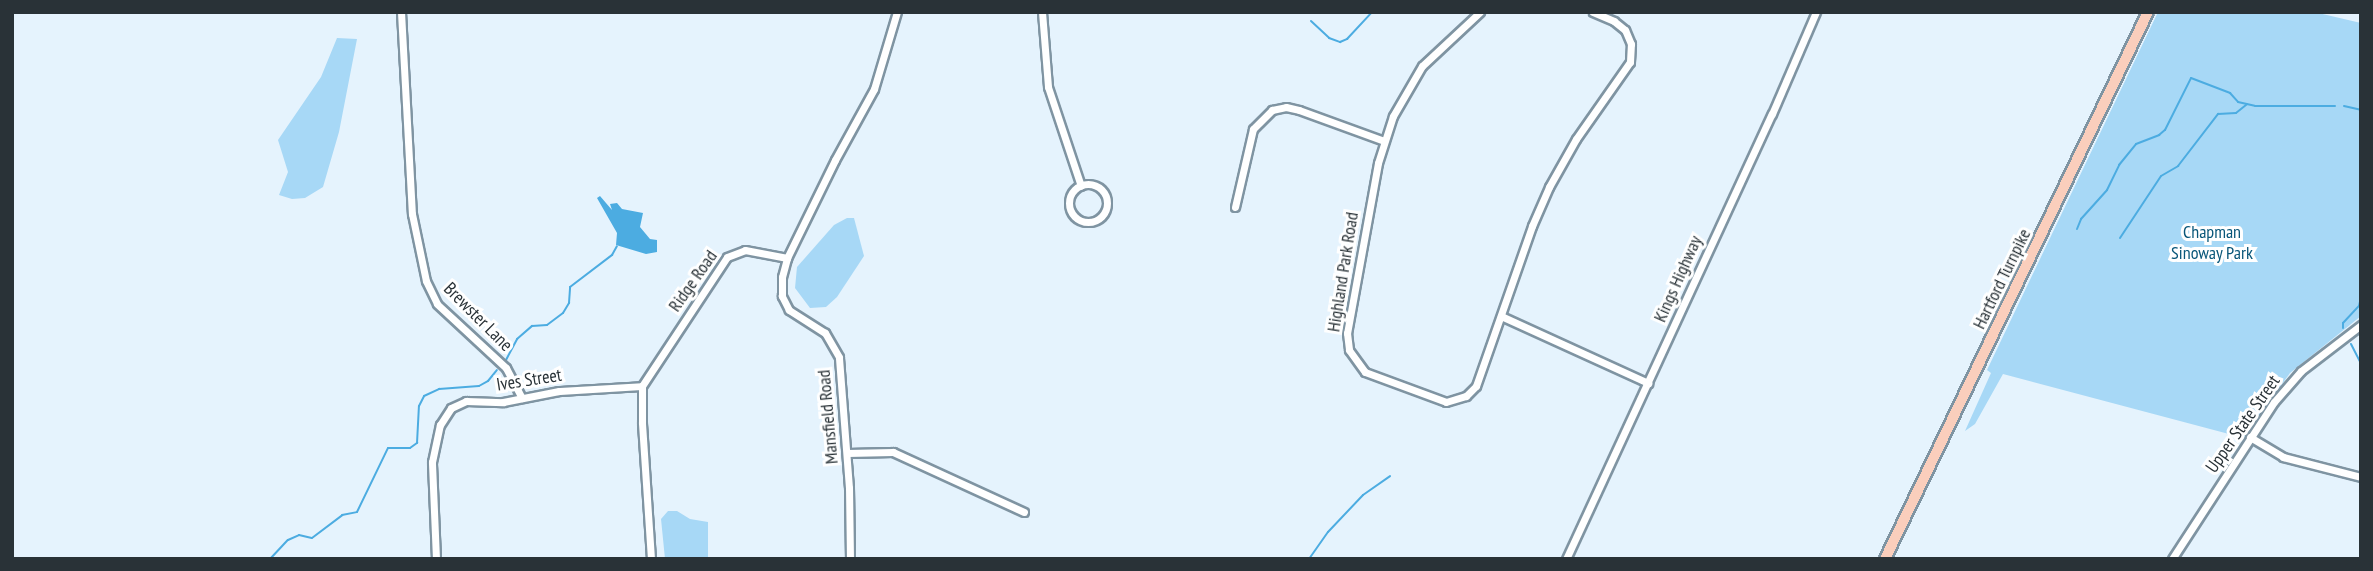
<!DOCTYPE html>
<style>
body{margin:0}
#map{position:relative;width:2373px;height:571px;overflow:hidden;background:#e5f3fd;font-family:"PT Sans Narrow",sans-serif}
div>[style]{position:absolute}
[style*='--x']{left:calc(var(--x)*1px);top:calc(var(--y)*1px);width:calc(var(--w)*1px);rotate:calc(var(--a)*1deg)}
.green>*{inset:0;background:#a7d8f6}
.water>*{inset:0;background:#4cace1}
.stream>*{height:2px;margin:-1px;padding:0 1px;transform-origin:1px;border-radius:1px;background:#4cace1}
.roads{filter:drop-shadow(2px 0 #7f94a2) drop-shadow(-2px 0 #7f94a2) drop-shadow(0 2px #7f94a2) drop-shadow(0 -2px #7f94a2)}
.minor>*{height:7px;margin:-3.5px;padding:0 3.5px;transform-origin:3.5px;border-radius:3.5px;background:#fff}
.minor>.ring{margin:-3.5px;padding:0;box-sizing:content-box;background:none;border:7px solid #fff;border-radius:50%}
.major>*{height:10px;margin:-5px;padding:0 5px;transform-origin:5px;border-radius:5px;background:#facebc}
span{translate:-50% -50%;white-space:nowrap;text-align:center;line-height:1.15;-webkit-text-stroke:6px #fff;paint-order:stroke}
.park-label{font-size:18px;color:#085679}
.street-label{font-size:18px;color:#293237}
.frame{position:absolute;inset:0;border:14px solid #293237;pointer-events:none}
</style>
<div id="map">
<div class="green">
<i style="clip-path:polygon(2158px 12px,2314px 12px,2361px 23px,2361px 316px,2290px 373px,2244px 438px,2003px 374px,1975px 424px,1965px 431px,1991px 373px,1987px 370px)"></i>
<i style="clip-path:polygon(337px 38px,357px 39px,339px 132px,323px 187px,305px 198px,292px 199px,279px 195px,288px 172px,278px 140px,321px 77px)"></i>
<i style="clip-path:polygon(847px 218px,854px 218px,864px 256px,837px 297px,826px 307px,810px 308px,795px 288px,797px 267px,834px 225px)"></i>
<i style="clip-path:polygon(668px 511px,677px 511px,690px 519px,708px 522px,708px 559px,665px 559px,661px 519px)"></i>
</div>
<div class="water">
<i style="clip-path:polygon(600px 196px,612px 210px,610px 204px,617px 203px,622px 209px,643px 213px,640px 227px,650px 239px,657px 240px,657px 252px,646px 254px,616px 245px,617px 233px,597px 198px)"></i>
</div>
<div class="stream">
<i style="--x:1311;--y:21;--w:25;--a:43"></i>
<i style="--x:1329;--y:38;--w:12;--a:20"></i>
<i style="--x:1340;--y:42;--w:8;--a:-23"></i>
<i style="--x:1347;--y:39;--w:37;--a:-47"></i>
<i style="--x:2344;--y:106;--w:17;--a:13"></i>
<i style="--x:2077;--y:229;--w:11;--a:-68"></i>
<i style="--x:2081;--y:219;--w:39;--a:-48"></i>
<i style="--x:2107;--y:190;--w:28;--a:-64"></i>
<i style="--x:2119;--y:165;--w:27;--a:-51"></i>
<i style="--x:2136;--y:144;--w:25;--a:-21"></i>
<i style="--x:2159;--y:135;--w:8;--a:-40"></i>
<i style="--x:2165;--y:130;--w:58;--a:-63.4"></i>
<i style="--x:2191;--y:78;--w:42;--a:21"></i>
<i style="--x:2230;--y:93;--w:12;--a:48"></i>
<i style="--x:2238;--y:102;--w:17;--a:13"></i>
<i style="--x:2255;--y:106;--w:80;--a:0"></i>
<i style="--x:2120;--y:238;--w:74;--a:-56.5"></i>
<i style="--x:2161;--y:176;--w:20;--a:-30"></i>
<i style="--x:2178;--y:166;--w:66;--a:-52.4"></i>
<i style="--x:2218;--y:114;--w:18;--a:-3"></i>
<i style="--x:2236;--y:113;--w:14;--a:-39"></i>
<i style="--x:2343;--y:328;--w:5;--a:-90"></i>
<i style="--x:2343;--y:323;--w:23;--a:-47"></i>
<i style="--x:2359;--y:306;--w:9;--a:-77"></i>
<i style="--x:2351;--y:344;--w:22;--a:63"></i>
<i style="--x:506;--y:360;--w:24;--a:-62"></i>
<i style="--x:517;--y:339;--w:20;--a:-41"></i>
<i style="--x:532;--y:326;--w:15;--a:-4"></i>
<i style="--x:547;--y:325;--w:20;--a:-37"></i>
<i style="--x:563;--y:313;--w:12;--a:-59"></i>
<i style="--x:569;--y:303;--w:16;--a:-86"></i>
<i style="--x:570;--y:287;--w:53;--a:-37.3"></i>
<i style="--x:612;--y:255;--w:10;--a:-61"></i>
<i style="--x:270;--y:559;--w:26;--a:-47"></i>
<i style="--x:288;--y:540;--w:12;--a:-24"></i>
<i style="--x:299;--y:535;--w:13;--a:13"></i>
<i style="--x:312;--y:538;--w:38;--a:-37"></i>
<i style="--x:342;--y:515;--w:15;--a:-11"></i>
<i style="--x:357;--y:512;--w:71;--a:-64.2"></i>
<i style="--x:388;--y:448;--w:22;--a:0"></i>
<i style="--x:410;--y:448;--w:9;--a:-36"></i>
<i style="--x:417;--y:443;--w:37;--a:-87"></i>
<i style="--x:419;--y:406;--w:11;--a:-63"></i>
<i style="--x:424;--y:396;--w:17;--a:-25"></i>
<i style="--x:439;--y:389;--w:40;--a:-4.3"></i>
<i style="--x:479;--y:386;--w:10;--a:-29"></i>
<i style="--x:488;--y:381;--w:14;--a:-51"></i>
<i style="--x:1309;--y:559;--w:33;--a:-55"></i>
<i style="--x:1328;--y:532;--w:51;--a:-46.6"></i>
<i style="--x:1363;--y:495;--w:33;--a:-35"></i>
</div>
<div class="roads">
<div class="minor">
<i style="--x:401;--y:12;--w:202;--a:86.9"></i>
<i style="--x:412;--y:214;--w:68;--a:78.2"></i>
<i style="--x:426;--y:281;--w:25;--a:64"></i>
<i style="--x:437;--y:304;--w:94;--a:42.8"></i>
<i style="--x:506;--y:368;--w:34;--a:62"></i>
<i style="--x:1042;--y:12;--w:75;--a:85.4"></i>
<i style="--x:1048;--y:87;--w:104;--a:71.6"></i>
<i style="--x:1480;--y:12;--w:79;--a:137"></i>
<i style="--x:1422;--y:66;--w:58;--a:120.1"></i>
<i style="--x:1393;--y:116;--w:49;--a:107.7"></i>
<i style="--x:1378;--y:163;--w:173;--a:100.3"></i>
<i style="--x:1347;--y:333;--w:17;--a:83"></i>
<i style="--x:1349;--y:350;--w:27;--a:54"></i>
<i style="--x:1365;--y:372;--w:86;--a:20.3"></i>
<i style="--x:1446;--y:402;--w:21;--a:-17"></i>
<i style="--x:1466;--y:396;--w:14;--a:-45"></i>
<i style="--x:1476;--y:386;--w:170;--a:-70.7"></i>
<i style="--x:1532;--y:226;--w:43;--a:-66.4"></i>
<i style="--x:1549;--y:187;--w:55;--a:-60.6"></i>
<i style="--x:1576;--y:139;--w:94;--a:-55"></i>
<i style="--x:1630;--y:62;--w:18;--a:-87"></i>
<i style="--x:1631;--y:44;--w:15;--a:-113"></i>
<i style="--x:1625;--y:30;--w:14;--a:-141"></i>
<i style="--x:1614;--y:21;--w:23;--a:-157"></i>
<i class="ring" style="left:1069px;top:184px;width:31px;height:31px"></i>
<i style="--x:1235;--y:207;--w:80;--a:-77"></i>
<i style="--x:1253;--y:129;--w:27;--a:-45"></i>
<i style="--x:1272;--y:110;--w:14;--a:-12"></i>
<i style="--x:1286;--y:107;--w:13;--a:13"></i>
<i style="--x:1299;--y:110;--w:90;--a:20"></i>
<i style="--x:1501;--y:316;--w:162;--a:24.5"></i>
<i style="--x:2250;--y:437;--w:39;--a:31"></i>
<i style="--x:2283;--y:457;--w:81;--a:14.4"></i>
<i style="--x:847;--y:453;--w:46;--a:-1.2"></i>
<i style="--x:893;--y:452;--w:144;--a:24.6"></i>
<i style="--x:436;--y:559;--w:97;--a:-92.4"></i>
<i style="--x:432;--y:462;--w:38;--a:-78"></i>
<i style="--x:440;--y:425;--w:20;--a:-57"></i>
<i style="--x:451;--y:408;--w:17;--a:-25"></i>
<i style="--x:466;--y:401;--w:37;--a:2"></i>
<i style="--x:503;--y:402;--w:57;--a:-11.1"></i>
<i style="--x:559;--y:391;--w:83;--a:-3.4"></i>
<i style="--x:651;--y:559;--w:137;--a:-93.8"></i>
<i style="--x:642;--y:422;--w:36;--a:-90"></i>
<i style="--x:642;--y:386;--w:154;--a:-56.6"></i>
<i style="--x:727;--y:257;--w:19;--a:-21"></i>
<i style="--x:745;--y:250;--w:43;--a:10.8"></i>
<i style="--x:850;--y:559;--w:71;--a:-90.8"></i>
<i style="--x:849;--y:488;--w:131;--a:-94.4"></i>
<i style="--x:839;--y:357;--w:28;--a:-120"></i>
<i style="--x:825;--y:333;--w:43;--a:-147.4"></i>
<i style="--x:789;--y:310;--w:16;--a:-117"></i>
<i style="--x:782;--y:296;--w:19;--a:-90"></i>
<i style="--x:782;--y:277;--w:20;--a:-75"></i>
<i style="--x:787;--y:258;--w:109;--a:-63.9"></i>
<i style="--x:835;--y:160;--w:81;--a:-61.2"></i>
<i style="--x:874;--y:89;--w:80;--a:-73.4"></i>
<i style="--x:1566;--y:559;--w:490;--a:-65.2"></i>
<i style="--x:1772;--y:114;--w:111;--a:-66.7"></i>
<i style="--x:2172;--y:559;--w:187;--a:-57"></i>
<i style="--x:2274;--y:402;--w:41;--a:-48.9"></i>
<i style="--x:2301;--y:371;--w:76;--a:-37.5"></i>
</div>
<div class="major">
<i style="--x:1885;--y:559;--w:607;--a:-64.32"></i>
</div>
</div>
<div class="park-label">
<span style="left:2212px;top:243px">Chapman<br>Sinoway Park</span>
</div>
<div class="street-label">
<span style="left:1343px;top:272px;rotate:-81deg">Highland Park Road</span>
<span style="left:1678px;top:279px;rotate:-66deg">Kings Highway</span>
<span style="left:2002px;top:279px;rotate:-64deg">Hartford Turnpike</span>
<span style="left:693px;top:281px;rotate:-55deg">Ridge Road</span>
<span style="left:478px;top:317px;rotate:45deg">Brewster Lane</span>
<span style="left:529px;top:380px;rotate:-9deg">Ives Street</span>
<span style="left:828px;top:417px;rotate:-95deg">Mansfield Road</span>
<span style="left:2243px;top:424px;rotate:-55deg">Upper State Street</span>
</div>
<div class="frame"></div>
</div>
